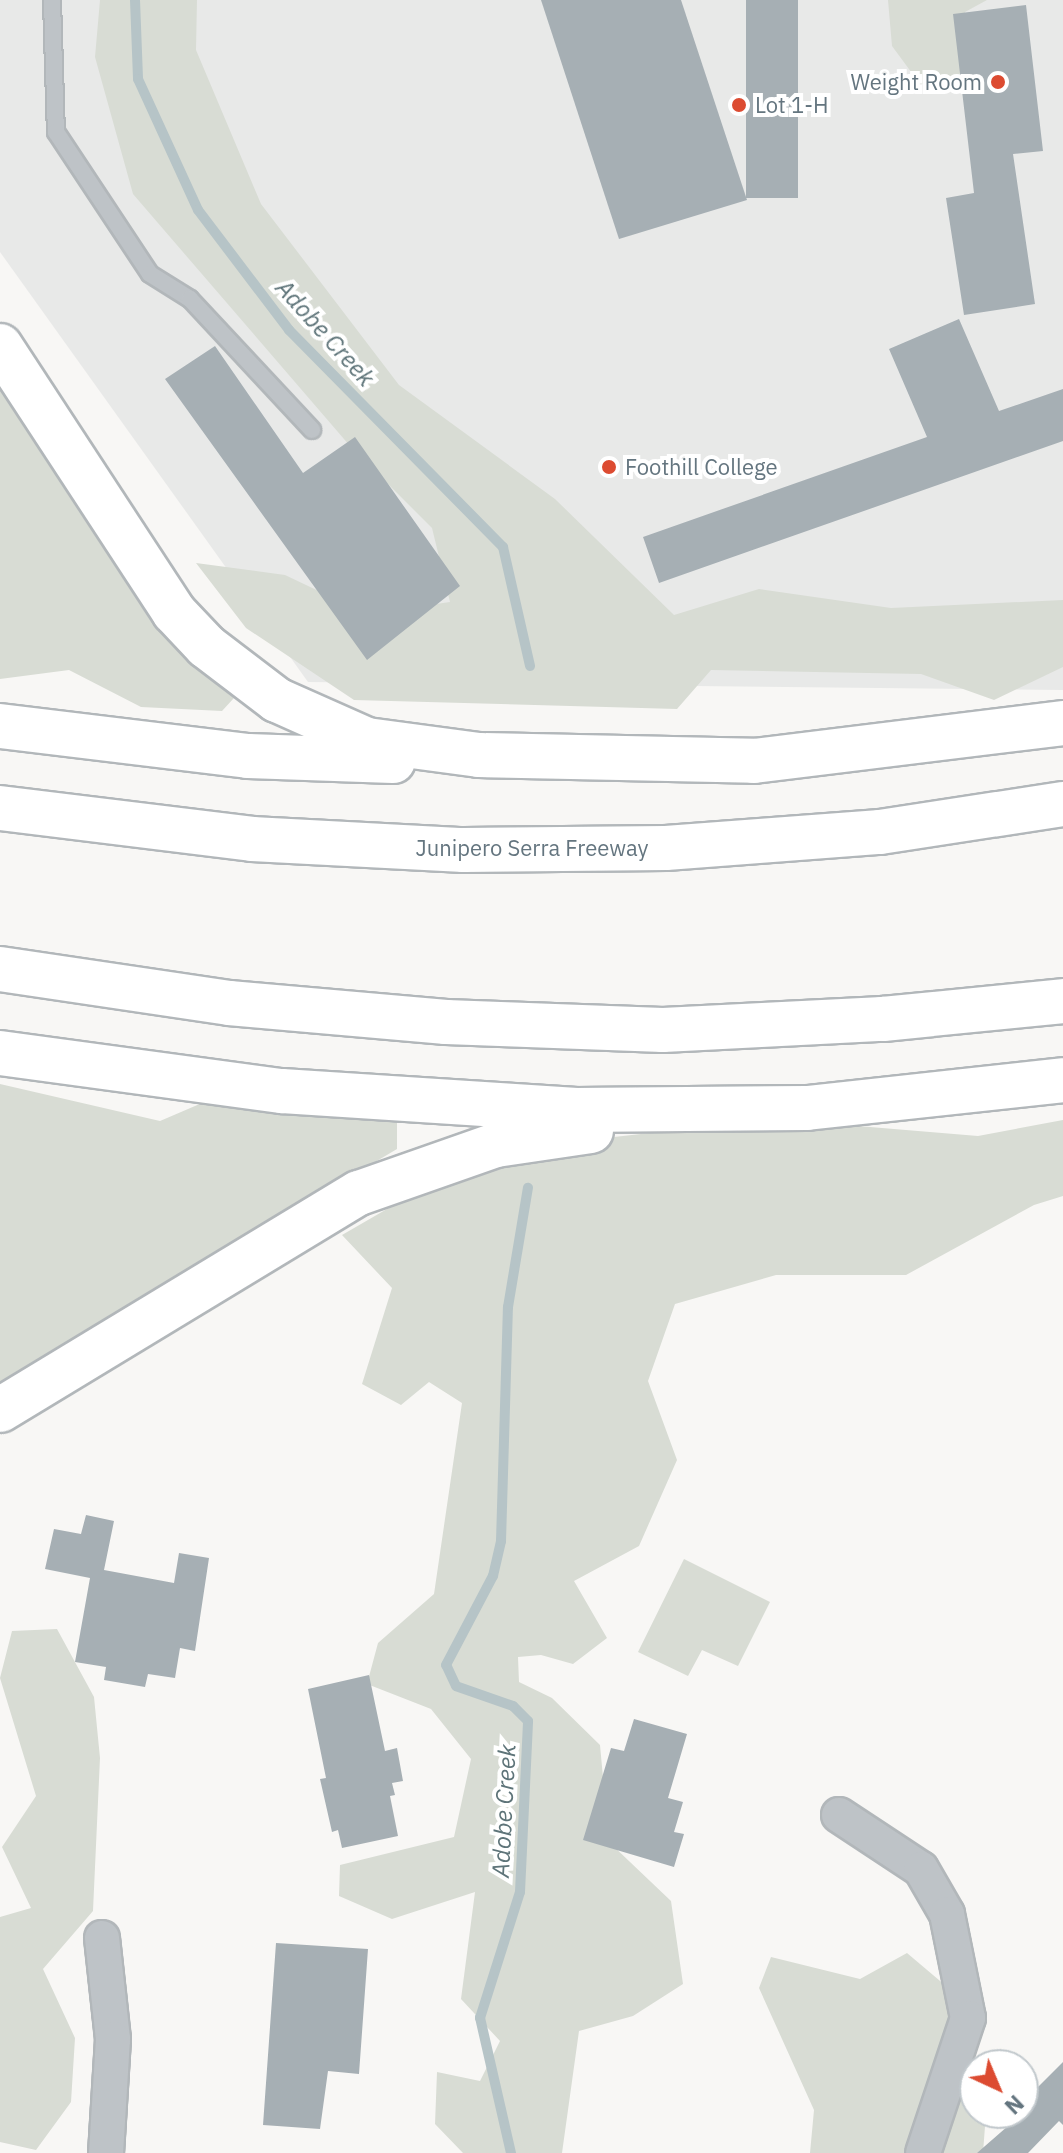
<!DOCTYPE html>
<style>
body{margin:0}
#map{position:relative;width:1063px;height:2153px;overflow:hidden;background:#f8f7f5;font-family:"IBM Plex Sans",sans-serif}
div>[style]{position:absolute}
[style*='--x']{left:calc(var(--x)*1px);top:calc(var(--y)*1px);width:calc(var(--w)*1px);rotate:calc(var(--a)*1deg)}
.built>*{inset:0;background:#e8e9e8}
.green>*{inset:0;background:#d8dcd4}
.stream>*{height:10px;margin:-5px;padding:0 5px;transform-origin:5px;border-radius:5px;background:#b6c4c7}
.building>*{inset:0;background:#a6afb4;transform-origin:0 0}
.roads{filter:drop-shadow(2px 0 #b2b7ba) drop-shadow(-2px 0 #b2b7ba) drop-shadow(0 2px #b2b7ba) drop-shadow(0 -2px #b2b7ba)}
.service>*{height:16px;margin:-8px;padding:0 8px;transform-origin:8px;border-radius:8px;background:#bec3c7}
.minor>*{height:34px;margin:-17px;padding:0 17px;transform-origin:17px;border-radius:17px;background:#bec3c7}
.motorway>*{height:44px;margin:-22px;padding:0 22px;transform-origin:22px;border-radius:22px;background:#fff}
.dots>*{width:22px;height:22px;translate:-50% -50%;box-sizing:border-box;border:4px solid #fff;border-radius:50%}
span{translate:-50% -50%;white-space:nowrap;text-align:center;line-height:1.15;-webkit-text-stroke:8px #fff;paint-order:stroke}
.poi-label{font-size:22px;color:#64757f}
.right{translate:-100% -50%;text-align:right}
.left{translate:0 -50%;text-align:left}
.street-label{font-size:22px;color:#64757f}
.water-label{font-size:24px;color:#5e7479;font-style:italic}
.north{position:absolute;left:959px;top:2049px;width:80px;height:80px;box-sizing:border-box;background:#fff;border:2px solid #c1c8cc;border-radius:50%;rotate:136deg;font-size:22px;font-weight:700;line-height:32px;text-align:center;color:#64757f}
.north::after{content:'';display:block;margin:auto;width:28px;height:36px;background:#dc4b31;clip-path:polygon(50% 0,100% 100%,50% 72%,0 100%)}
</style>
<div id="map">
<div class="built">
<i style="clip-path:polygon(0 0,1063px 0,1063px 690px,308px 682px,0 252px)"></i>
</div>
<div class="green">
<i style="clip-path:polygon(100px 0,197px 0,196px 50px,261px 204px,399px 385px,555px 499px,674px 615px,759px 589px,891px 608px,1063px 600px,1063px 667px,994px 700px,921px 674px,711px 670px,677px 709px,354px 700px,246px 628px,196px 563px,285px 575px,367px 614px,450px 602px,432px 528px,350px 446px,133px 194px,95px 57px)"></i>
<i style="clip-path:polygon(888px 0,987px 0,965px 12px,959px 84px,920px 84px,892px 46px)"></i>
<i style="clip-path:polygon(0 372px,245px 686px,222px 711px,141px 707px,69px 670px,0 679px)"></i>
<i style="clip-path:polygon(0 1084px,160px 1121px,223px 1094px,397px 1114px,397px 1149px,0 1385px)"></i>
<i style="clip-path:polygon(774px 1119px,978px 1136px,1063px 1120px,1063px 1196px,1034px 1205px,906px 1275px,776px 1275px,675px 1304px,648px 1381px,677px 1460px,639px 1546px,574px 1581px,607px 1638px,573px 1664px,541px 1655px,518px 1657px,519px 1682px,552px 1698px,600px 1745px,609px 1842px,671px 1901px,683px 1984px,633px 2016px,579px 2031px,562px 2153px,463px 2153px,435px 2124px,437px 2072px,480px 2081px,500px 2041px,461px 1999px,475px 1892px,392px 1919px,339px 1896px,340px 1865px,454px 1837px,471px 1759px,431px 1709px,367px 1684px,378px 1643px,434px 1594px,462px 1403px,429px 1382px,401px 1405px,362px 1384px,392px 1288px,342px 1235px,463px 1165px,614px 1137px)"></i>
<i style="clip-path:polygon(684px 1559px,770px 1602px,738px 1666px,702px 1650px,688px 1676px,638px 1652px)"></i>
<i style="clip-path:polygon(57px 1629px,94px 1697px,100px 1758px,93px 1911px,43px 1969px,75px 2038px,71px 2102px,36px 2150px,0 2142px,0 1917px,31px 1908px,2px 1847px,36px 1796px,0 1678px,12px 1631px)"></i>
<i style="clip-path:polygon(907px 1953px,946px 1986px,951px 2058px,975px 2093px,975px 2113px,986px 2113px,983px 2153px,810px 2153px,814px 2110px,759px 1988px,771px 1957px,860px 1979px)"></i>
</div>
<div class="stream">
<i style="--x:135;--y:0;--w:79;--a:87.8"></i>
<i style="--x:138;--y:79;--w:144;--a:65.4"></i>
<i style="--x:198;--y:210;--w:151;--a:52.8"></i>
<i style="--x:289;--y:330;--w:305;--a:45.4"></i>
<i style="--x:503;--y:547;--w:122;--a:77.2"></i>
<i style="--x:511;--y:2153;--w:139;--a:-102.9"></i>
<i style="--x:480;--y:2018;--w:132;--a:-72.4"></i>
<i style="--x:520;--y:1892;--w:171;--a:-87.3"></i>
<i style="--x:528;--y:1721;--w:21;--a:-135"></i>
<i style="--x:513;--y:1706;--w:60;--a:-160.7"></i>
<i style="--x:456;--y:1686;--w:23;--a:-115"></i>
<i style="--x:446;--y:1665;--w:101;--a:-62.2"></i>
<i style="--x:493;--y:1576;--w:36;--a:-77"></i>
<i style="--x:501;--y:1541;--w:234;--a:-88.3"></i>
<i style="--x:508;--y:1307;--w:121;--a:-80.5"></i>
</div>
<div class="building">
<i style="clip-path:polygon(541px 0,681px 0,747px 200px,619px 239px)"></i>
<i style="left:746px;top:0;width:52px;height:198px"></i>
<i style="clip-path:polygon(1026px 5px,1043px 151px,1013px 154px,1035px 304px,964px 315px,946px 198px,974px 193px,953px 14px)"></i>
<i style="clip-path:polygon(959px 319px,999px 411px,1063px 389px,1063px 441px,659px 583px,643px 537px,927px 437px,889px 349px)"></i>
<i style="clip-path:polygon(215px 346px,303px 473px,355px 437px,460px 586px,367px 660px,165px 379px)"></i>
<i style="clip-path:polygon(86px 1515px,114px 1521px,104px 1570px,174px 1583px,179px 1553px,209px 1558px,195px 1651px,180px 1648px,175px 1678px,148px 1674px,145px 1687px,104px 1680px,106px 1667px,75px 1662px,90px 1578px,45px 1569px,54px 1529px,81px 1534px)"></i>
<i style="clip-path:polygon(369px 1675px,385px 1751px,397px 1748px,403px 1781px,392px 1783px,395px 1795px,390px 1796px,398px 1836px,342px 1848px,338px 1830px,332px 1832px,320px 1779px,326px 1778px,308px 1689px)"></i>
<i style="clip-path:polygon(634px 1719px,687px 1734px,668px 1798px,683px 1802px,674px 1832px,684px 1834px,674px 1867px,583px 1840px,611px 1748px,624px 1751px)"></i>
<i style="clip-path:polygon(276px 1943px,368px 1949px,359px 2074px,328px 2071px,320px 2129px,263px 2125px)"></i>
<i style="clip-path:polygon(1063px 2062px,1063px 2125px,1059px 2121px,1028px 2153px,977px 2153px,1023px 2113px,1031px 2094px)"></i>
</div>
<div class="roads">
<div class="service">
<i style="--x:52;--y:0;--w:132;--a:88.3"></i>
<i style="--x:56;--y:132;--w:170;--a:56.5"></i>
<i style="--x:150;--y:274;--w:47;--a:32"></i>
<i style="--x:190;--y:299;--w:179;--a:47"></i>
</div>
<div class="minor">
<i style="--x:839;--y:1815;--w:98;--a:33.4"></i>
<i style="--x:921;--y:1869;--w:52;--a:60"></i>
<i style="--x:947;--y:1914;--w:106;--a:78.6"></i>
<i style="--x:968;--y:2018;--w:142;--a:108.4"></i>
<i style="--x:102;--y:1938;--w:102;--a:83.8"></i>
<i style="--x:113;--y:2039;--w:114;--a:93.5"></i>
</div>
<div class="motorway">
<i style="--x:0;--y:346;--w:318;--a:56.8"></i>
<i style="--x:174;--y:612;--w:47;--a:46.7"></i>
<i style="--x:206;--y:646;--w:89;--a:37.3"></i>
<i style="--x:277;--y:700;--w:98;--a:24"></i>
<i style="--x:367;--y:740;--w:113;--a:7.6"></i>
<i style="--x:479;--y:755;--w:275;--a:1.2"></i>
<i style="--x:754;--y:761;--w:311;--a:-7"></i>
<i style="--x:0;--y:726;--w:250;--a:6.9"></i>
<i style="--x:248;--y:756;--w:145;--a:2"></i>
<i style="--x:0;--y:808;--w:254;--a:7"></i>
<i style="--x:252;--y:839;--w:212;--a:3"></i>
<i style="--x:464;--y:850;--w:202;--a:-0.6"></i>
<i style="--x:666;--y:848;--w:215;--a:-4.3"></i>
<i style="--x:880;--y:832;--w:185;--a:-8.7"></i>
<i style="--x:0;--y:969;--w:232;--a:8.4"></i>
<i style="--x:229;--y:1003;--w:218;--a:5"></i>
<i style="--x:446;--y:1022;--w:217;--a:2.1"></i>
<i style="--x:663;--y:1030;--w:220;--a:-2.9"></i>
<i style="--x:883;--y:1019;--w:181;--a:-5.7"></i>
<i style="--x:0;--y:1053;--w:285;--a:7.7"></i>
<i style="--x:282;--y:1091;--w:295;--a:3.7"></i>
<i style="--x:576;--y:1110;--w:231;--a:-0.5"></i>
<i style="--x:807;--y:1108;--w:258;--a:-6.2"></i>
<i style="--x:0;--y:1410;--w:419;--a:-31.2"></i>
<i style="--x:359;--y:1193;--w:145;--a:-19.3"></i>
<i style="--x:496;--y:1145;--w:96;--a:-8.4"></i>
</div>
</div>
<div class="dots">
<i style="left:998px;top:82px;background:#dc4b31"></i>
<i style="left:739px;top:105px;background:#dc4b31"></i>
<i style="left:609px;top:467px;background:#dc4b31"></i>
</div>
<div class="poi-label">
<span class="right" style="left:982px;top:82px">Weight Room</span>
<span class="left" style="left:755px;top:105px">Lot 1-H</span>
<span class="left" style="left:625px;top:467px">Foothill College</span>
</div>
<div class="street-label">
<span style="left:532px;top:848px">Junipero Serra Freeway</span>
</div>
<div class="water-label">
<span style="left:325px;top:333px;rotate:48deg">Adobe Creek</span>
<span style="left:504px;top:1811px;rotate:-87deg">Adobe Creek</span>
</div>
<div class="north">N</div>
</div>
